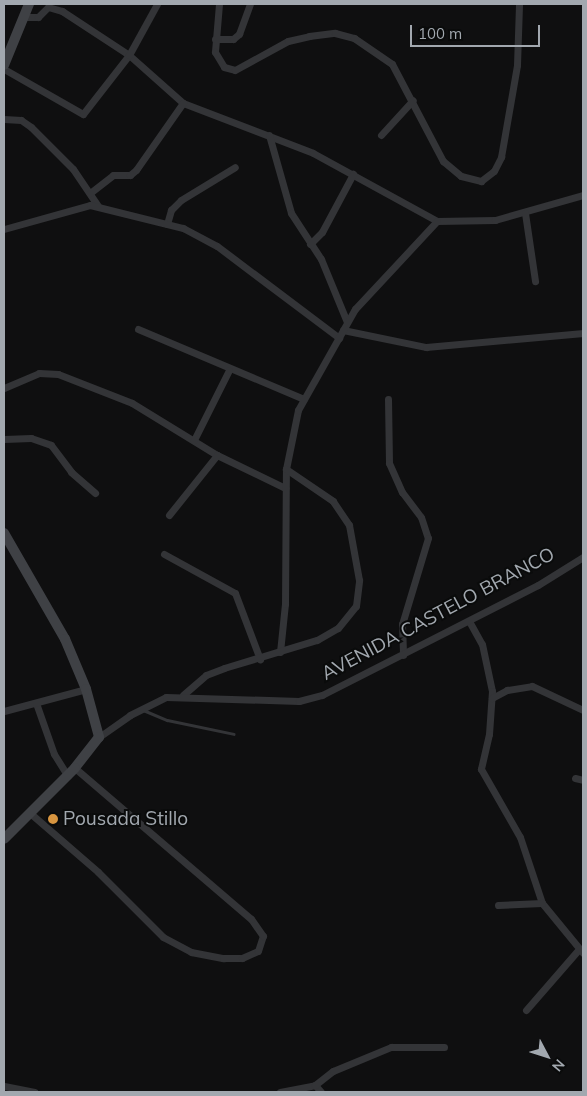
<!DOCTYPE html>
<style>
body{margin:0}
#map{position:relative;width:587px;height:1096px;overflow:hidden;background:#0f0f10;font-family:Mulish,sans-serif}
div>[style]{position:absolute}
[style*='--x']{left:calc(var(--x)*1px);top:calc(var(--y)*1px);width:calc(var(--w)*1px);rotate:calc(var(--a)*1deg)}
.lane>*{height:3px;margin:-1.5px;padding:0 1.5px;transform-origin:1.5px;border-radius:1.5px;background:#333437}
.street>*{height:7px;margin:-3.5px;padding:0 3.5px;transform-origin:3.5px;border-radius:3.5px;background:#333437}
.secondary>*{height:10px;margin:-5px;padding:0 5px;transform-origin:5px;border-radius:5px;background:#3f4145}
.dots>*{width:14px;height:14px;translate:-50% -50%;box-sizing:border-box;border:2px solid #0a0b0b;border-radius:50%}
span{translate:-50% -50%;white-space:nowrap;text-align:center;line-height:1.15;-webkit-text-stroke:4px #0a0b0b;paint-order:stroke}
.street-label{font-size:19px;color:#a2a8af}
.poi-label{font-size:19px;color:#a2a8af}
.left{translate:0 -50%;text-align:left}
.frame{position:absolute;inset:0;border:5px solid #a2a8af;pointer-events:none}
.north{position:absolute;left:522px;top:1031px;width:50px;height:50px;-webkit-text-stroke:4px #0a0b0b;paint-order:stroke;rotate:130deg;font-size:14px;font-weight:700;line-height:20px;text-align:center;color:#a2a8af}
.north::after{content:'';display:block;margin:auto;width:18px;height:22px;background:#a2a8af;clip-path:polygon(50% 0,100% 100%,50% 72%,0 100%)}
.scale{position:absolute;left:410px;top:25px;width:130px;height:22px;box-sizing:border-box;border:2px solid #a2a8af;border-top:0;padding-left:6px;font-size:15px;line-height:18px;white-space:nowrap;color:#a2a8af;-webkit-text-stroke:4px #0a0b0b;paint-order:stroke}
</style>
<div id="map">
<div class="lane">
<i style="--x:143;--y:710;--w:26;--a:23"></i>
<i style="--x:167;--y:720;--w:68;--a:11.8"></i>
</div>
<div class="street">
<i style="--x:219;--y:4;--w:48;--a:94.8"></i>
<i style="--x:215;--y:52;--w:17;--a:59"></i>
<i style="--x:224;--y:67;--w:11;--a:15"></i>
<i style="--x:235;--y:70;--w:60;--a:-28.7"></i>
<i style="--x:288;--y:41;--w:22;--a:-13"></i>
<i style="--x:309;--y:36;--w:26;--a:-7"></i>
<i style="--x:335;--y:33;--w:20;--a:15"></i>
<i style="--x:354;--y:38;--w:46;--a:34.4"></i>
<i style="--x:392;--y:64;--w:110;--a:62.3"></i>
<i style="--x:443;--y:161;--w:23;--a:40"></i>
<i style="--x:461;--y:176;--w:21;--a:14"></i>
<i style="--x:481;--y:181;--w:16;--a:-38"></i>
<i style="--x:494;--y:171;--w:16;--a:-63"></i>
<i style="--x:501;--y:157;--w:93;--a:-80.1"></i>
<i style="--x:517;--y:65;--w:61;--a:-88.1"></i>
<i style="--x:24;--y:17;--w:14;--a:0"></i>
<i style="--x:38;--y:17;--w:14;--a:-45"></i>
<i style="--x:48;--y:7;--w:15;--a:16"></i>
<i style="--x:62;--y:11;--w:80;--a:33.3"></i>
<i style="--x:129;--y:55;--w:72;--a:41.6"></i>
<i style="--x:183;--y:103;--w:139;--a:21"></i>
<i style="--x:313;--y:153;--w:141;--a:28.7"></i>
<i style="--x:437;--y:221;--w:58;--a:-1"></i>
<i style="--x:495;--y:220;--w:91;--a:-15.9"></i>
<i style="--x:215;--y:39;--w:18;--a:0"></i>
<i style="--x:233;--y:39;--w:8;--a:-40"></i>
<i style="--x:239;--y:34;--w:32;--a:-70"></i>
<i style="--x:4;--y:69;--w:91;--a:29.7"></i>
<i style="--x:83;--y:114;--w:75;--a:-52.1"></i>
<i style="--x:129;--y:55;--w:58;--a:-61.2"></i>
<i style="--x:4;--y:119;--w:17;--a:3"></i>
<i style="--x:21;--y:120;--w:12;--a:35"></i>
<i style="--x:31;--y:127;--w:59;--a:45"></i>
<i style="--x:73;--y:169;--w:45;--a:56"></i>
<i style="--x:269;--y:135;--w:81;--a:74.2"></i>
<i style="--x:291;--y:213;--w:55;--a:56.9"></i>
<i style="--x:321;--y:259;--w:68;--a:67.6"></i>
<i style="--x:381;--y:135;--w:47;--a:-47.6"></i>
<i style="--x:90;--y:193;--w:29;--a:-38"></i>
<i style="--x:113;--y:175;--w:17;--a:0"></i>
<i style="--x:130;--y:175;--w:8;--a:-40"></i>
<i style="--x:136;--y:170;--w:82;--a:-55"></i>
<i style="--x:525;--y:213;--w:69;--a:81.6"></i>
<i style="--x:167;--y:224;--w:15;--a:-74"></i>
<i style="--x:171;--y:210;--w:14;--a:-45"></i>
<i style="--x:181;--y:200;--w:63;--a:-31.4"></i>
<i style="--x:4;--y:229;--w:89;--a:-15.6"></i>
<i style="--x:90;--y:205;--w:96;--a:13.9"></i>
<i style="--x:183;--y:228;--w:38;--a:28"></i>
<i style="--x:217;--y:246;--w:153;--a:37"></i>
<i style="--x:310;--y:244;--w:17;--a:-45"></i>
<i style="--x:322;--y:232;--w:66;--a:-61.9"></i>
<i style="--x:138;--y:329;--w:180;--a:22.9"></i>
<i style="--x:343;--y:330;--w:85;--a:11.6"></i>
<i style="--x:426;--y:347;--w:158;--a:-5.1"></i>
<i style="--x:4;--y:388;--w:38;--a:-23"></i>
<i style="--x:39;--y:373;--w:19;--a:3"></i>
<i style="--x:58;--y:374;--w:79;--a:21.4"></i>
<i style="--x:132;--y:403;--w:100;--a:31.5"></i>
<i style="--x:217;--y:455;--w:76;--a:25.9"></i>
<i style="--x:388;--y:399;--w:64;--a:89.1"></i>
<i style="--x:389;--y:463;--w:32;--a:66"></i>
<i style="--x:402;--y:492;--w:31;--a:53"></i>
<i style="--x:421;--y:517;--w:22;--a:72"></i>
<i style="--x:428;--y:538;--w:90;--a:106.8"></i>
<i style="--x:402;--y:624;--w:31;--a:88"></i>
<i style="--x:4;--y:439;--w:27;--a:-2"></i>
<i style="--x:31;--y:438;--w:21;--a:19"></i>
<i style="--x:51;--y:445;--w:34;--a:53"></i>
<i style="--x:71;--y:472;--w:32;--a:41"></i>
<i style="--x:194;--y:440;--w:78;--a:-63.4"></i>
<i style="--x:169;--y:515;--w:77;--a:-51.3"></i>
<i style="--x:164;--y:554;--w:81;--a:28.8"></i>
<i style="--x:235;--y:593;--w:71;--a:69.3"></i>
<i style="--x:469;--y:621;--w:26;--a:61"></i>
<i style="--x:482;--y:644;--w:48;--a:78"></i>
<i style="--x:492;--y:691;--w:43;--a:94"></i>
<i style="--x:489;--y:734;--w:36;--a:103"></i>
<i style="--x:481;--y:769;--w:78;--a:60.2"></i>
<i style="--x:520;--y:837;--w:70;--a:71.6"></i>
<i style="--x:542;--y:903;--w:65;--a:50.6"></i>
<i style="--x:280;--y:652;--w:48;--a:-84.1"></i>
<i style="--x:285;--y:604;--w:135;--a:-89.6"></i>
<i style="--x:286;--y:469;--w:60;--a:-78.5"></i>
<i style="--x:298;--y:410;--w:116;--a:-60.6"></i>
<i style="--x:355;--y:309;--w:120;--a:-47"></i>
<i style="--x:183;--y:695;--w:30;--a:-41"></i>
<i style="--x:206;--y:675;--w:19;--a:-21"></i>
<i style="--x:224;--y:668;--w:97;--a:-16.8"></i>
<i style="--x:317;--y:640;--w:24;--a:-30"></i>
<i style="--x:338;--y:628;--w:28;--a:-51"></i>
<i style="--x:356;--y:606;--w:26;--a:-83"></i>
<i style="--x:359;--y:580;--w:56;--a:-100.3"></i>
<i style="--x:349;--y:525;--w:29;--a:-124"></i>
<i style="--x:333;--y:501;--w:57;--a:-145.8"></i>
<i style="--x:492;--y:698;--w:17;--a:-28"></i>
<i style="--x:507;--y:690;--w:25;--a:-9"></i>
<i style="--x:532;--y:686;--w:56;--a:25.2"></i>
<i style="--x:36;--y:703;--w:54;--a:70.6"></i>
<i style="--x:54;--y:754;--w:26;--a:58"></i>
<i style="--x:4;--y:711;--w:85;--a:-15"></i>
<i style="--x:99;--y:737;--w:38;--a:-35"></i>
<i style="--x:130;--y:715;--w:40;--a:-26.6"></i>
<i style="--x:166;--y:697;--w:133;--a:1.7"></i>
<i style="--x:299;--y:701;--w:24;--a:-15"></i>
<i style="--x:322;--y:695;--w:242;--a:-27"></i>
<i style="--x:538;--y:585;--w:53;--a:-31.9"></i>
<i style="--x:575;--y:778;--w:8;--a:14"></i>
<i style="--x:30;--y:813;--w:90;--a:40.9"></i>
<i style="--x:98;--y:872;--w:92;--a:45"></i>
<i style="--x:163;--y:937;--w:32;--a:28"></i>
<i style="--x:191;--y:952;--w:33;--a:11"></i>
<i style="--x:223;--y:958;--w:19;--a:0"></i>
<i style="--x:242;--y:958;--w:17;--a:-24"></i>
<i style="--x:258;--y:951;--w:16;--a:-72"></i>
<i style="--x:263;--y:936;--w:21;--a:-125"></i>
<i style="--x:251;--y:919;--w:232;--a:-139.4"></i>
<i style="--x:498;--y:905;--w:44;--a:-2.6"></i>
<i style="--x:526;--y:1010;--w:81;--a:-49"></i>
<i style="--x:315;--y:1085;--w:9;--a:49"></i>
<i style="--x:4;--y:1086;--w:31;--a:11"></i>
<i style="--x:280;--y:1092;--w:36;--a:-11"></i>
<i style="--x:315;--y:1085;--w:23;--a:-38"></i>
<i style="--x:333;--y:1071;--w:63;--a:-22.5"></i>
<i style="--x:391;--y:1047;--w:53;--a:0"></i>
</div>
<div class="secondary">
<i style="--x:4;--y:65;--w:66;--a:-67.7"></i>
<i style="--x:4;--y:533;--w:122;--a:60.1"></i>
<i style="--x:65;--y:639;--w:54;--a:67.2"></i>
<i style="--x:86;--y:689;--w:50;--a:74.8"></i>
<i style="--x:99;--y:737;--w:39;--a:128"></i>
<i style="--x:75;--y:768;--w:100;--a:135"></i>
</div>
<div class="dots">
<i style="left:53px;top:819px;background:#d89540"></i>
</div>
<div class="street-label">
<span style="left:438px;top:614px;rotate:-28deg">AVENIDA CASTELO BRANCO</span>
</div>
<div class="poi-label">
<span class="left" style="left:63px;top:819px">Pousada Stillo</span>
</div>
<div class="frame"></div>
<div class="north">N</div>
<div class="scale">100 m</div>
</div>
